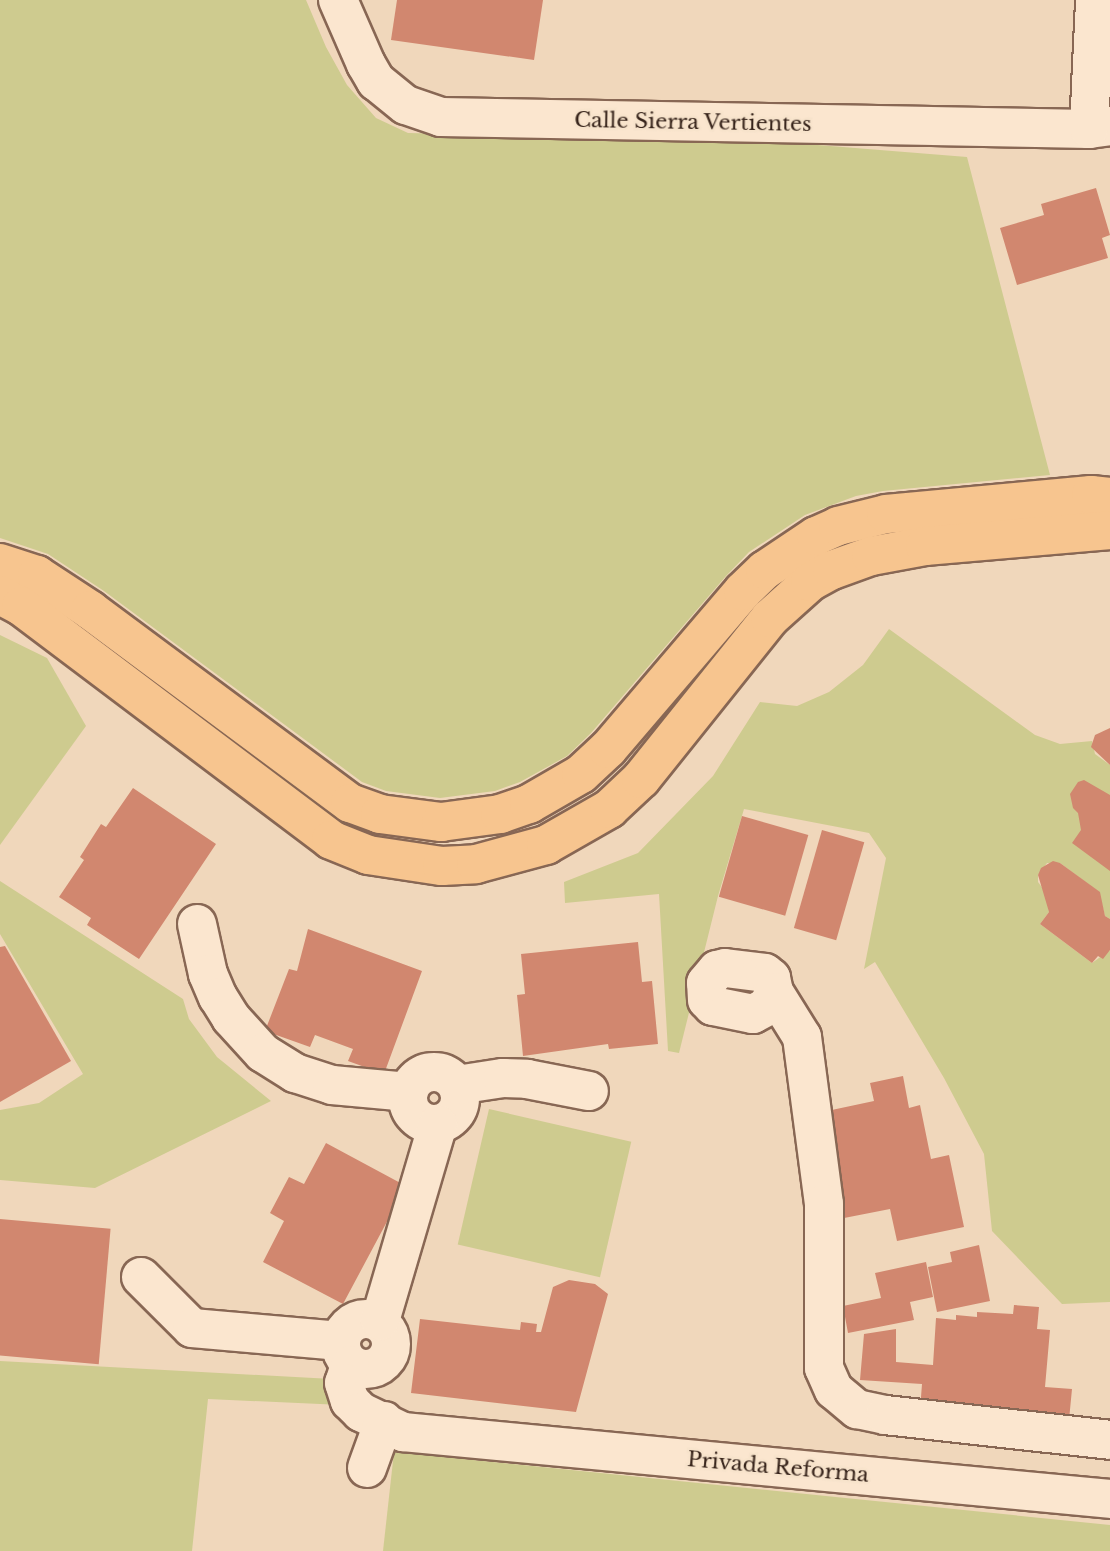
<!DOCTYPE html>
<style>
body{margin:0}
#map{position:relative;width:1110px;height:1551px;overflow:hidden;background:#f0d7bb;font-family:"Libre Baskerville",serif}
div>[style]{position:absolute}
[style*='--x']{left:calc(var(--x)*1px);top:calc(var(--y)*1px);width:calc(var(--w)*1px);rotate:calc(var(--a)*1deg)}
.green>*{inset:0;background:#cecb8f;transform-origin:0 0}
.building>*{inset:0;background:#d1876f;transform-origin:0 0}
.roads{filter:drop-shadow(2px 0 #886754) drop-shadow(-2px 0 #886754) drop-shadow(0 2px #886754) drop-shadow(0 -2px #886754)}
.minor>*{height:38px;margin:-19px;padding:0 19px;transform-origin:19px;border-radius:19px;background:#fbe6cf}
.minor>.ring{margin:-19px;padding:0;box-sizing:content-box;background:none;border:38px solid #fbe6cf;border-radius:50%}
.major>*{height:38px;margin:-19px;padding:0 19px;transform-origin:19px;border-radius:19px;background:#f7c58f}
span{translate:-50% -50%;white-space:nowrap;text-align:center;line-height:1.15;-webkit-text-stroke:5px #f7e3cb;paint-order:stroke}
.street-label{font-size:21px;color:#36231a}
</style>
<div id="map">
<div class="green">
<i style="clip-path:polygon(0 0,306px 0,326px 47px,347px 85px,376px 118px,408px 133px,768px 141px,967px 157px,1050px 475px,883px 491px,856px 496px,805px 515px,749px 552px,726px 576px,591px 733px,567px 756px,520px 782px,495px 791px,440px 798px,386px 791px,362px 782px,104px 591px,48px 554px,0 538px)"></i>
<i style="clip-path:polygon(889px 629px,1035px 735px,1060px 744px,1092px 741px,1095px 754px,1110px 765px,1110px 919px,1105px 916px,1099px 892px,1060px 863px,1047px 863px,1038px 875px,1038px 882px,1047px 894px,1049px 912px,1040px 924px,1092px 963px,1110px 950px,1110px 1302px,1062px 1304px,992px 1231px,984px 1154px,944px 1078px,875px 962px,864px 969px,886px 858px,869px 833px,744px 809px,718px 896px,679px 1053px,668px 1051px,659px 894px,565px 903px,564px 882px,638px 853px,713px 776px,760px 702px,797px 706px,829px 692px,863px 665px)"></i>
<i style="clip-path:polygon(0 635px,47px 658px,86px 726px,0 845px)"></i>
<i style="clip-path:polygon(0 881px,183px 999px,189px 1019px,217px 1057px,271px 1101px,95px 1188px,0 1180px,0 1110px,39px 1103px,83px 1074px,0 934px)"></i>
<i style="left:489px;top:1109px;width:146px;height:139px;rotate:13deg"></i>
<i style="clip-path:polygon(0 1361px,332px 1379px,342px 1405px,208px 1399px,192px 1551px,0 1551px)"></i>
<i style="clip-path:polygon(394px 1452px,1110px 1525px,1110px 1551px,383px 1551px)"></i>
</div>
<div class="building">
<i style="clip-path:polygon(397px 0,543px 0,534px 60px,391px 40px)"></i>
<i style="clip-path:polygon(1096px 188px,1110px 235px,1102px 238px,1108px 258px,1017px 285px,1000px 228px,1044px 215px,1041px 204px)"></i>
<i style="clip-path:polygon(1110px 728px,1110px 765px,1091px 747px,1095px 735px)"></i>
<i style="clip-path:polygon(1084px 780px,1110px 795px,1110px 871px,1072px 843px,1081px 830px,1078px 813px,1073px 808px,1070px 794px,1078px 782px)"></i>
<i style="clip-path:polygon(133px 788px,216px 844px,139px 959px,87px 925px,91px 918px,59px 897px,84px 860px,80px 857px,101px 824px,106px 827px)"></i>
<i style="left:742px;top:816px;width:69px;height:84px;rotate:16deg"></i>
<i style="left:822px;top:830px;width:44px;height:102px;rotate:16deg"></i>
<i style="clip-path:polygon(1053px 861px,1060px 863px,1100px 892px,1105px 916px,1110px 919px,1110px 950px,1103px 959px,1098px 956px,1092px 963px,1040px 924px,1049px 912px,1038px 875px,1041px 868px)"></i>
<i style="clip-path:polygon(308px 929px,422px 971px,384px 1074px,348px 1061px,353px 1049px,315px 1035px,310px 1047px,265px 1031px,289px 969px,297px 971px)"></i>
<i style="clip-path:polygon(638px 942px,642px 982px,652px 981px,658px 1044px,609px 1049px,608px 1044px,523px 1056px,517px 995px,525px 994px,521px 954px)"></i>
<i style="clip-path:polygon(5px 946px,71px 1061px,0 1102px,0 947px)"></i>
<i style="clip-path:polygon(903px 1076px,909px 1108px,920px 1105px,931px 1159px,949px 1155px,964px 1227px,897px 1241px,890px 1209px,839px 1219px,827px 1111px,874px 1101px,870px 1083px)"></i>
<i style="clip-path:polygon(326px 1143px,406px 1186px,343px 1304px,263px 1262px,284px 1221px,270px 1213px,289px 1177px,304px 1184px)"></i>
<i style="left:0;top:1219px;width:111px;height:136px;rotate:5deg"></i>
<i style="clip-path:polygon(979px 1245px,990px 1301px,937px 1312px,928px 1267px,952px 1262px,950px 1252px)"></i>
<i style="clip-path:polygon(926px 1262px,933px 1297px,910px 1302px,914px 1320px,848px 1333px,843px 1306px,881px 1298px,875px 1273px)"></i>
<i style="clip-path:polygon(569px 1280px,595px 1284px,608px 1294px,576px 1412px,411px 1393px,420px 1319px,520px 1330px,521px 1322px,537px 1324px,536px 1332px,541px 1332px,553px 1287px)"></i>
<i style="clip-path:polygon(1014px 1305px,1039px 1307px,1037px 1329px,1050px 1330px,1045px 1387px,1072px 1389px,1069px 1420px,920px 1410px,922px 1384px,860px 1380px,864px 1334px,896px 1329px,896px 1362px,933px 1365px,936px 1318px,956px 1320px,956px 1315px,977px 1317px,977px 1312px,1013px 1314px)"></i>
</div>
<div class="roads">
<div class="minor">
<i style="--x:338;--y:0;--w:70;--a:66.4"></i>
<i style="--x:366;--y:64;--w:20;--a:60"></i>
<i style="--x:376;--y:81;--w:38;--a:39"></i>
<i style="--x:406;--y:105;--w:37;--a:19"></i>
<i style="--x:441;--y:117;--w:648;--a:1.06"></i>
<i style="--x:1089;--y:129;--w:21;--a:-8"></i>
<i style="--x:1089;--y:129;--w:129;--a:-87.3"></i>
<i style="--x:197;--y:924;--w:51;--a:77.6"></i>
<i style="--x:208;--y:974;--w:25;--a:67"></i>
<i style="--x:218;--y:997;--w:25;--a:58"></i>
<i style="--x:231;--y:1018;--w:47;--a:47.6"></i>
<i style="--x:263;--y:1053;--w:38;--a:32"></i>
<i style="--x:295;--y:1073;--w:39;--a:18"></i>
<i style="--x:332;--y:1085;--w:77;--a:5.2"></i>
<i style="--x:725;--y:968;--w:40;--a:7.1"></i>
<i style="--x:765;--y:973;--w:8;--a:40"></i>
<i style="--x:771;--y:978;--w:14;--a:78"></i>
<i style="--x:774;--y:992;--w:15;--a:113"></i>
<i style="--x:768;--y:1006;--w:17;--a:152"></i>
<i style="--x:753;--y:1014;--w:41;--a:-168.7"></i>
<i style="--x:713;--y:1006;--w:8;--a:-135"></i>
<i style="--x:707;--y:1000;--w:17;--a:-93"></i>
<i style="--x:706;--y:983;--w:17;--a:-50"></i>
<i style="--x:717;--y:970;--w:8;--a:-14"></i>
<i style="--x:774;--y:992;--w:53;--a:58.1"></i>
<i style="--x:802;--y:1037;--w:168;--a:82.5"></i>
<i style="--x:824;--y:1204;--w:164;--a:90"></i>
<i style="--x:824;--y:1368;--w:24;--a:66"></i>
<i style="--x:834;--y:1390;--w:30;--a:40"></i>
<i style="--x:857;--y:1409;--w:29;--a:12"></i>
<i style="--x:885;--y:1415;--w:226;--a:6.3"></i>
<i class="ring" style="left:408px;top:1072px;width:14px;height:14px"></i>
<i style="--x:457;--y:1085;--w:47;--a:-8.7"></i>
<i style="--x:503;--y:1078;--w:24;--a:2"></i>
<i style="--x:527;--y:1079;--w:63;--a:11"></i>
<i style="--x:141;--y:1277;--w:72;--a:45"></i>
<i style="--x:192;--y:1328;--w:149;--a:5"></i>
<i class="ring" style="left:341px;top:1319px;width:12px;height:12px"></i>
<i style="--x:380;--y:1321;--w:205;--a:-73.6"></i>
<i style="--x:350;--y:1365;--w:19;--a:108"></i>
<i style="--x:344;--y:1383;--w:19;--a:72"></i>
<i style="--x:350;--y:1401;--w:16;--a:45"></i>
<i style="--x:361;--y:1412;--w:47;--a:25.5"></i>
<i style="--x:403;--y:1432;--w:710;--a:5.41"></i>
<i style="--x:367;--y:1468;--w:50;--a:-70.1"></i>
</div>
<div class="major">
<i style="--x:0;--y:563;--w:39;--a:18"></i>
<i style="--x:37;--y:575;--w:64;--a:33.4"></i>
<i style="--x:90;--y:610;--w:324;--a:36.6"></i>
<i style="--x:350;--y:803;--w:32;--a:20"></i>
<i style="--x:380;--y:814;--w:62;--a:7.5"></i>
<i style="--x:441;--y:822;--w:60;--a:-7.7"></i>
<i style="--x:500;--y:814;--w:31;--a:-19"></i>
<i style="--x:529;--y:804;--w:60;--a:-30"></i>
<i style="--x:581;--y:774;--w:37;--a:-43"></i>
<i style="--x:608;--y:749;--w:208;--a:-49.5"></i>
<i style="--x:743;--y:591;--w:30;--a:-44"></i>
<i style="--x:765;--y:570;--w:61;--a:-33.7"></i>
<i style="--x:816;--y:536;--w:24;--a:-24"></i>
<i style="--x:838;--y:526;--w:49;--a:-14"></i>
<i style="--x:886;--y:514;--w:206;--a:-5.3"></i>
<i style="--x:1091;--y:495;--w:19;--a:6"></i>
<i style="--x:0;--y:595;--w:24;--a:28"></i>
<i style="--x:21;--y:606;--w:388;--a:37"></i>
<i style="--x:331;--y:840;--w:40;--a:22"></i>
<i style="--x:368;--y:855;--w:75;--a:8.5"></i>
<i style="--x:442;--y:866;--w:34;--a:-3"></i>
<i style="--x:476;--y:864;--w:73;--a:-15.2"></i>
<i style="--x:546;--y:845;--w:73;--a:-29.7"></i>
<i style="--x:609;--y:809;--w:44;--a:-43.2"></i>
<i style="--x:641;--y:779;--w:206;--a:-51.3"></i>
<i style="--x:770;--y:618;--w:54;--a:-42"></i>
<i style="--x:810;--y:582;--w:25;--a:-29"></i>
<i style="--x:832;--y:570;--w:41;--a:-19.7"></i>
<i style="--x:871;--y:556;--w:55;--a:-10.5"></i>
<i style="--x:925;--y:546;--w:186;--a:-4.9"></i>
</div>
</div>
<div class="street-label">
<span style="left:693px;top:122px;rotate:1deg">Calle Sierra Vertientes</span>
<span style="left:778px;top:1467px;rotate:5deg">Privada Reforma</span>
</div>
</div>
